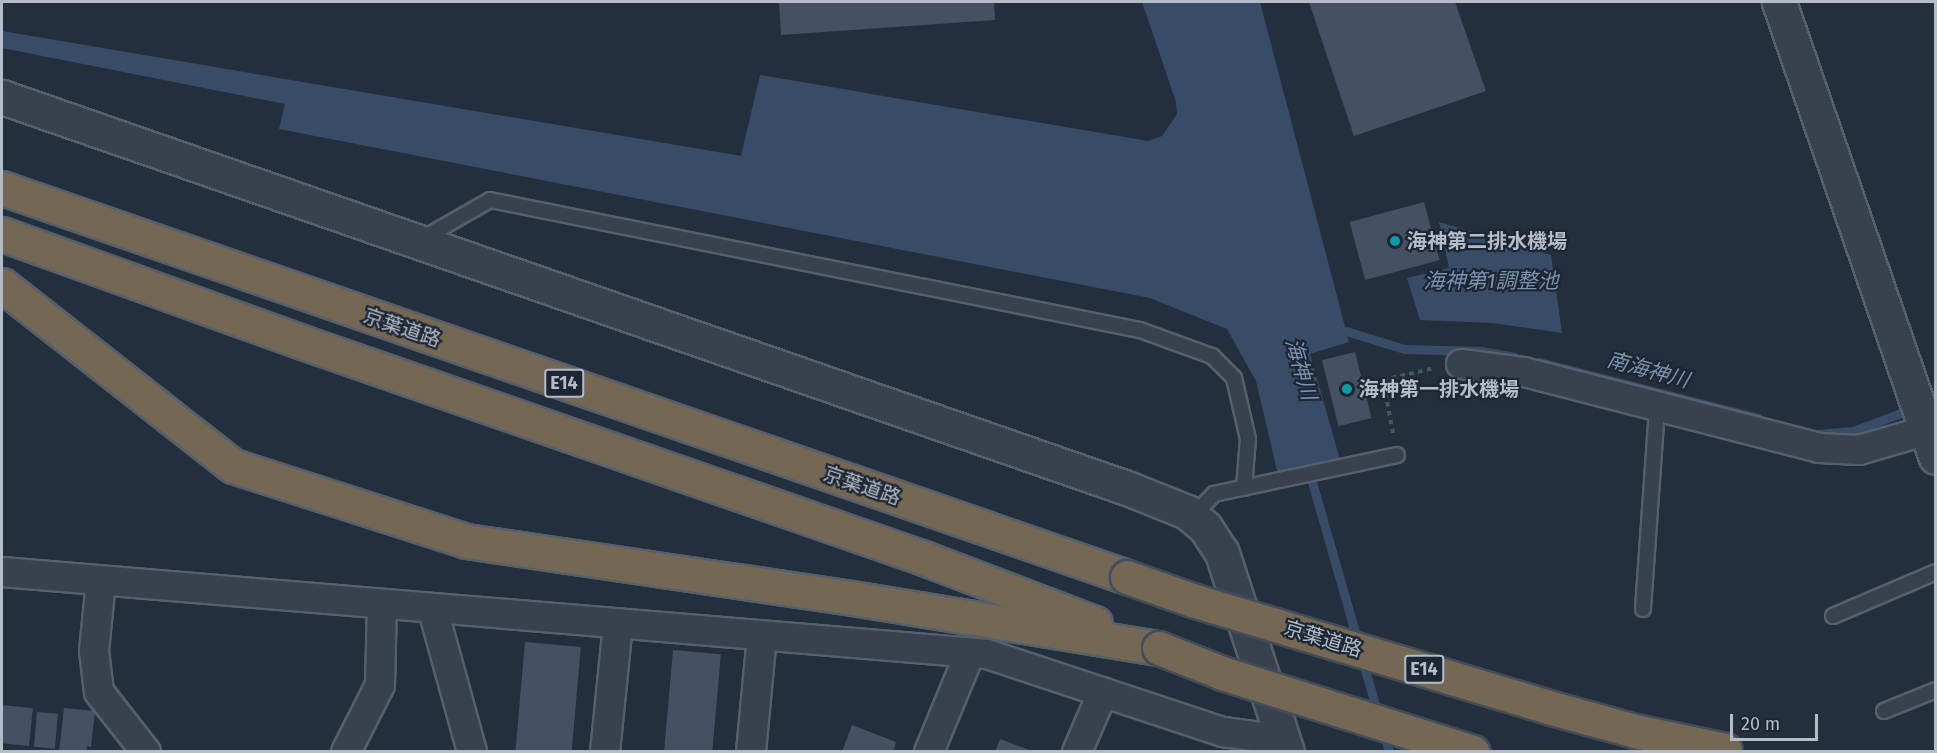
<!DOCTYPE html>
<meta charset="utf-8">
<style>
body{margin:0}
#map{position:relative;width:1937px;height:753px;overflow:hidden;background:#242f3e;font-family:"Fira Sans","Noto Sans JP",sans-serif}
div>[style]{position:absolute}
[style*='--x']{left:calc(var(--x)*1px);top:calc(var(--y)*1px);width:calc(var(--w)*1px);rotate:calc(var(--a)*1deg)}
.water>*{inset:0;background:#394c67}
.stream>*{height:9px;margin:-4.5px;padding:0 4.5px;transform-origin:4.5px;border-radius:4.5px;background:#394c67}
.building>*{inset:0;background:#455162;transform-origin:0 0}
.path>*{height:4px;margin-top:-2px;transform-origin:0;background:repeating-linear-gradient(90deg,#44595c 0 4.5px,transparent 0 9px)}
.roads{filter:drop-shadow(2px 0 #565f6c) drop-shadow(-2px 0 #565f6c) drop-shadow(0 2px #565f6c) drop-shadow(0 -2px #565f6c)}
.service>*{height:14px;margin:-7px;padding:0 7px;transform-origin:7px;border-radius:7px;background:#38414e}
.minor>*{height:28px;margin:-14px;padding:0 14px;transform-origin:14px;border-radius:14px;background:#38414e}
.tertiary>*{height:33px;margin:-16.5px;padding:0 16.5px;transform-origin:16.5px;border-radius:16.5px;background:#38414e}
.motorway>*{height:33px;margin:-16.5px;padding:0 16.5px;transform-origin:16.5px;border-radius:16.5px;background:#746855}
.bridges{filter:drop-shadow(2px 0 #434c59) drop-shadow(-2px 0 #434c59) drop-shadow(0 2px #434c59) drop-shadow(0 -2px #434c59)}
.motorway-bridge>*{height:33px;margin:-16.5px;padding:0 16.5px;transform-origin:16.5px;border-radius:16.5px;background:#746855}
.dots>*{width:16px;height:16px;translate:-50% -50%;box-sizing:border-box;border:3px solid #1d2633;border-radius:50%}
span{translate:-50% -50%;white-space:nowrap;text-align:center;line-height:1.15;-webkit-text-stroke:4.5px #1d2633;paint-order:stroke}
.shield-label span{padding:2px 4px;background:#1d2633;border:2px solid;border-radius:4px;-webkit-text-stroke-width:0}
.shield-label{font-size:18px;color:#b4bcc9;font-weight:700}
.poi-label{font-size:20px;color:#b4bcc9;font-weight:700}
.left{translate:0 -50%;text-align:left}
.street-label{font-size:20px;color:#b4bcc9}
.water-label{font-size:21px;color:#7c92b1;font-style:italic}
.frame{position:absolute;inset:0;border:3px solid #b4bcc9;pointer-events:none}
.scale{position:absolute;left:1730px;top:714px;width:88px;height:27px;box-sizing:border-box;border:3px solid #b4bcc9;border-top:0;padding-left:8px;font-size:18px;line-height:21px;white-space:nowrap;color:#b4bcc9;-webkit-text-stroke:4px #1d2633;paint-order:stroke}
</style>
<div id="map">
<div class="water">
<i style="clip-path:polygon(1142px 2px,1260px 2px,1349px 342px,1310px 354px,1340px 460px,1278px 475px,1256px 381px,1227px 329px,1150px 298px,279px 129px,285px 104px,2px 48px,2px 31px,741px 156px,760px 75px,1148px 141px,1162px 136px,1177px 114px,1176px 102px)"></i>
<i style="clip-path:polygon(1439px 222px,1551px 255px,1562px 333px,1492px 323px,1420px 320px,1407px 278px,1449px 268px)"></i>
</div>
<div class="stream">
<i style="--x:1346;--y:331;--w:61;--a:17.2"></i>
<i style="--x:1404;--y:349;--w:77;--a:1.5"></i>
<i style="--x:1481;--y:351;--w:34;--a:10"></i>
<i style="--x:1539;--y:362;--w:226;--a:14.3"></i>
<i style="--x:1818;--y:434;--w:35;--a:-5"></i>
<i style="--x:1853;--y:431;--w:89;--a:-20.5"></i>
<i style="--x:1308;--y:468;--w:181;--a:74"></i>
<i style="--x:1362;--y:659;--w:58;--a:74.1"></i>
<i style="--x:1383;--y:731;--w:22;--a:74"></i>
</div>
<div class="building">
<i style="clip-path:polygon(779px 2px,994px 2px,995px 20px,781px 35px)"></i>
<i style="clip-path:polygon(1309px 2px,1455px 2px,1486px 91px,1354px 136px)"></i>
<i style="left:1424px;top:202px;width:60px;height:77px;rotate:75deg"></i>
<i style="left:1355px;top:352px;width:68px;height:34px;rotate:76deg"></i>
<i style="left:525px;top:642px;width:56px;height:111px;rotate:5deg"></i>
<i style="left:673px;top:650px;width:48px;height:102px;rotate:5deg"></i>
<i style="left:2px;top:705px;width:31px;height:38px;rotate:6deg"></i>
<i style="clip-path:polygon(64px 708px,95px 711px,91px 747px,87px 746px,86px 752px,59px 752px)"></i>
<i style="left:37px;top:712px;width:21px;height:35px;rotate:5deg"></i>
<i style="clip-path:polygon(852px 725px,896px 742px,893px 752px,842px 752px)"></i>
<i style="clip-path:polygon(1000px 739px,1032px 751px,1032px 752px,995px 752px)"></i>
</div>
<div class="path">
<i style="--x:1393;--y:433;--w:54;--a:-100.7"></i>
<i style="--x:1383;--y:380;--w:52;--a:-13.2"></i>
</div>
<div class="roads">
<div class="service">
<i style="--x:422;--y:239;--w:78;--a:-29.8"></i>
<i style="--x:490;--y:200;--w:663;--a:11.31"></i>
<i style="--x:1140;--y:330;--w:77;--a:19.9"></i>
<i style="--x:1212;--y:356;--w:31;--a:45"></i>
<i style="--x:1234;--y:378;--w:63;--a:77.1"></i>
<i style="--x:1248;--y:439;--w:49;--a:94.7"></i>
<i style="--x:1192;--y:517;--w:32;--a:-46"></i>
<i style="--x:1214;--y:494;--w:187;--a:-12"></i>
<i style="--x:1643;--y:609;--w:202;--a:-86"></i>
<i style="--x:1833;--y:616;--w:112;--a:-23.1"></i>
<i style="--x:1884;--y:711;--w:56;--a:-22"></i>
</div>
<div class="minor">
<i style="--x:1461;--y:364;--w:64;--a:7.2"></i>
<i style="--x:1524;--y:372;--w:305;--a:14.4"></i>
<i style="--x:1819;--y:448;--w:40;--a:2.9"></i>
<i style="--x:1859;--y:450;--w:69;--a:-16.1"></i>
<i style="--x:2;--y:572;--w:988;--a:4.76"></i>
<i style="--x:987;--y:654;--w:249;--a:18.3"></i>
<i style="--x:1223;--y:732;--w:62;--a:7.5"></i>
<i style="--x:101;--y:581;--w:70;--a:95.7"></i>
<i style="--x:94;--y:651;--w:41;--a:83"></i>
<i style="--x:99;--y:692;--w:76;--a:51.9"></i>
<i style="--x:433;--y:610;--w:147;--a:74.6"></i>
<i style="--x:346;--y:752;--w:75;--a:-63.1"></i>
<i style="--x:380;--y:685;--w:80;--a:-88.6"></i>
<i style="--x:605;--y:752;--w:128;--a:-84.2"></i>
<i style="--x:751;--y:752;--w:117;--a:-84.6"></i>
<i style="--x:929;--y:752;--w:107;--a:-67.5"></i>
<i style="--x:1077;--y:752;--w:65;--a:-66.6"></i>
</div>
<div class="tertiary">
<i style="--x:1779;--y:2;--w:481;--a:71"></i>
<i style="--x:2;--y:97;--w:1191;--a:19.17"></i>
<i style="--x:1127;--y:488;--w:65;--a:21.8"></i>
<i style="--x:1187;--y:512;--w:23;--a:40"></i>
<i style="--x:1205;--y:527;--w:31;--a:57"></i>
<i style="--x:1222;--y:553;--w:209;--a:71.9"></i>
</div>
<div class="motorway">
<i style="--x:2;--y:188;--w:1190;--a:19.07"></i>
<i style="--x:2;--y:234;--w:322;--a:19.8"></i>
<i style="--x:305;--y:343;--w:652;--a:19.16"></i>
<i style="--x:921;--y:557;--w:186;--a:20.8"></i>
<i style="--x:2;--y:285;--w:293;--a:38.1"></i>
<i style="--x:233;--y:466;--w:245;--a:17.8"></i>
<i style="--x:466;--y:541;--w:390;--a:8.4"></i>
<i style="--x:852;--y:598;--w:311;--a:9.3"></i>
</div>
</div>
<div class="bridges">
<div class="motorway-bridge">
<i style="--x:1127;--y:577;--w:69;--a:19.5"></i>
<i style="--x:1192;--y:600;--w:372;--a:16.7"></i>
<i style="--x:1548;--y:707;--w:90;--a:15.4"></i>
<i style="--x:1635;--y:731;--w:92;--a:11.9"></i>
<i style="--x:1159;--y:648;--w:68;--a:21.6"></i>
<i style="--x:1222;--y:673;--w:263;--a:17.5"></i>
</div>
</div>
<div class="dots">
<i style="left:1395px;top:241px;background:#0f9aa8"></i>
<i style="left:1347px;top:389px;background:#0f9aa8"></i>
</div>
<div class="shield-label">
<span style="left:564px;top:383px">E14</span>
<span style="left:1424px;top:669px">E14</span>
</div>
<div class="poi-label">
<span class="left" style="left:1407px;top:241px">海神第二排水機場</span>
<span class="left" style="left:1359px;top:389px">海神第一排水機場</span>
</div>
<div class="street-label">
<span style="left:402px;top:328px;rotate:19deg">京葉道路</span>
<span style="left:862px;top:486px;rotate:19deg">京葉道路</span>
<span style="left:1323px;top:639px;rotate:17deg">京葉道路</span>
</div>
<div class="water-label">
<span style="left:1491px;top:281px">海神第1調整池</span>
<span style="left:1301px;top:369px;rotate:74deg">海神川</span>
<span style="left:1648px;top:370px;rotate:15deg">南海神川</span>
</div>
<div class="frame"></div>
<div class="scale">20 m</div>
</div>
